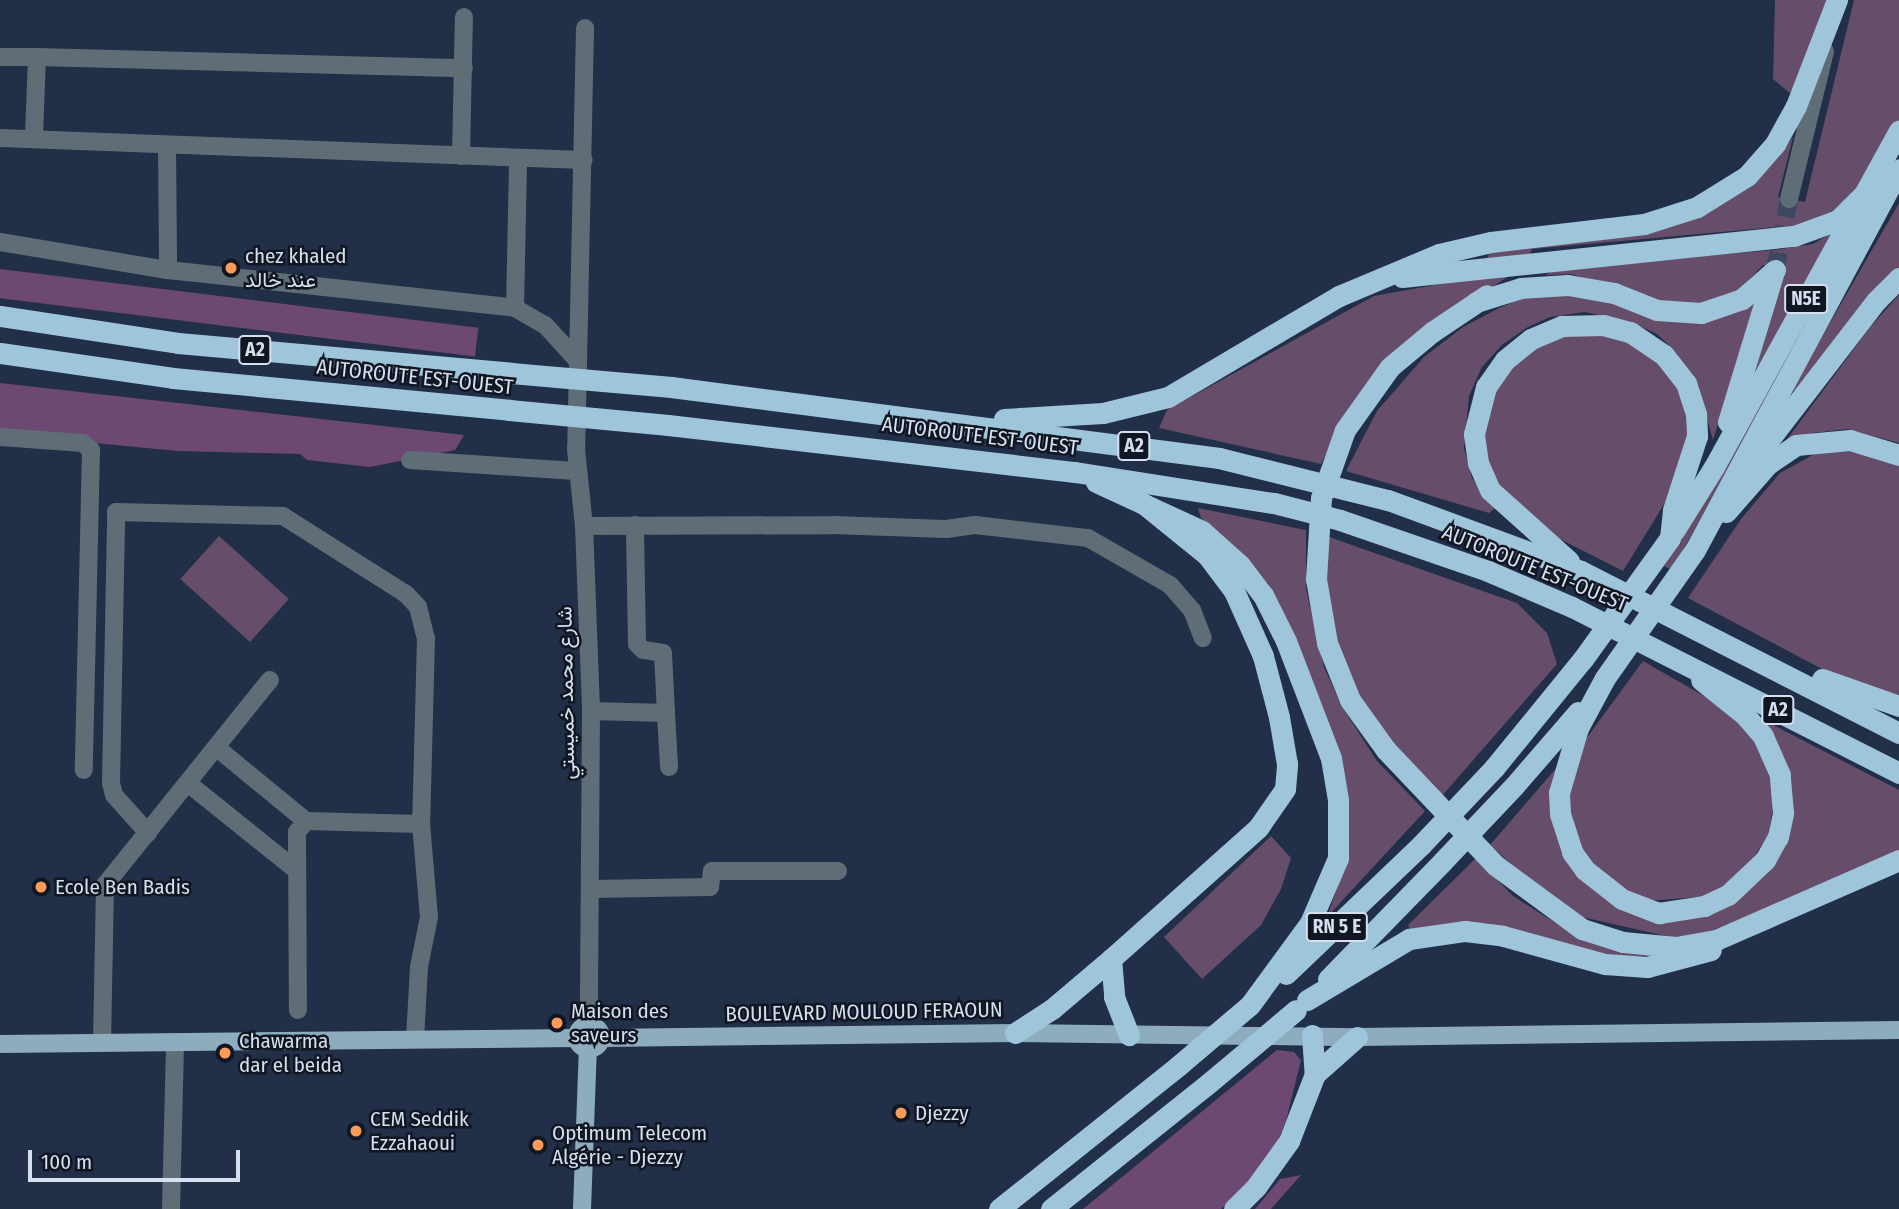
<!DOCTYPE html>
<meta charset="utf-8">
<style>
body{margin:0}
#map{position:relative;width:1899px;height:1209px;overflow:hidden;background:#212f48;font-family:"Fira Sans Condensed",Vazirmatn,sans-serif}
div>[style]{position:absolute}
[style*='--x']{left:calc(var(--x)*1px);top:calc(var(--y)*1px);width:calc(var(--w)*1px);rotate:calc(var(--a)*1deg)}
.green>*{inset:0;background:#664d69;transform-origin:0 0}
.forest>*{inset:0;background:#6d4872;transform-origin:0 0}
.minor-tunnel>*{height:18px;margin-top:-9px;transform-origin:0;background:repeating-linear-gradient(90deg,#3c4961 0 18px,transparent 0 27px)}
.minor>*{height:18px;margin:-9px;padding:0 9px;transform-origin:9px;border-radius:9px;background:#5f6e76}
.major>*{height:18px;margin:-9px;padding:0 9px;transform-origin:9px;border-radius:9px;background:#8dadbe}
.major>.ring{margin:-9px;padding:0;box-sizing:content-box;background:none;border:18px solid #8dadbe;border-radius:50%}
.highway>*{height:21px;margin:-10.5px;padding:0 10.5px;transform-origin:10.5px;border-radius:10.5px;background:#9fc5da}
.highway-bridge>*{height:21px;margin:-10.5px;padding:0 10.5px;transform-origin:10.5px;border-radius:10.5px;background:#9fc5da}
.dots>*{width:19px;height:19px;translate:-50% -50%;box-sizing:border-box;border:4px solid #111722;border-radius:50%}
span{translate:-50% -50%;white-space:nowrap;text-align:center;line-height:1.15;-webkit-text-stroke:5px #111722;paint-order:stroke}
.shield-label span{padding:2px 5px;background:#111722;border:2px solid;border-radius:5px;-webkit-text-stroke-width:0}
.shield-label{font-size:19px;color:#d5dfef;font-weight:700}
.poi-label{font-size:21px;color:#d5dfef}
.left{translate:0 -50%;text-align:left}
.street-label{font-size:21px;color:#d5dfef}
.scale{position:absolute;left:28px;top:1150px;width:212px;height:32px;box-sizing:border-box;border:4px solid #d5dfef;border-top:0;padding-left:9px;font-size:21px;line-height:24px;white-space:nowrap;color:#d5dfef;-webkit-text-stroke:5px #111722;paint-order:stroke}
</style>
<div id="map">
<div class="green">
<i style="clip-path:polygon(1775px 0,1831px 0,1791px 94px,1773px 79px)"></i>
<i style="clip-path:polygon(1854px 0,1899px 0,1899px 134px,1859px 200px,1799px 225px,1532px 249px,1530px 254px,1486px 260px,1490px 252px,1651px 228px,1777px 157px,1793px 137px,1778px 197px,1805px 202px)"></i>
<i style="clip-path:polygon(1899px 203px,1899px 267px,1799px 393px,1792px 389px)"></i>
<i style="clip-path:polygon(1848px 223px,1755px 371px,1786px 271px,1763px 265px,1738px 291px,1707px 306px,1657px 301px,1571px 274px,1545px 275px,1562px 267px,1775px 250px,1813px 244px)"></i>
<i style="clip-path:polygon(1518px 270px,1420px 335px,1341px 425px,1321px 464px,1159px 428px,1167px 410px,1374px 296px)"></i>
<i style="clip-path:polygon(1575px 289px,1666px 318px,1759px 295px,1713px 440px,1698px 386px,1674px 350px,1657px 334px,1631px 322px,1585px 312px,1550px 317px,1526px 328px,1502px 345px,1482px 367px,1469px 396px,1464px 448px,1472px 478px,1495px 508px,1489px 513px,1346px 471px,1377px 411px,1424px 357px,1463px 327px,1499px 308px,1530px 295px)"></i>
<i style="clip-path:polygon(1899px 295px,1899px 443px,1847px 429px,1812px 433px,1779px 450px,1871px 326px)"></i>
<i style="clip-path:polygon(1822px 299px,1672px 570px,1664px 566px,1702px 507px)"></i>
<i style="clip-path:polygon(1574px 333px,1613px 335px,1649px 354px,1670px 373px,1684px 400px,1690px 426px,1671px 493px,1623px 571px,1554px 536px,1501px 493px,1485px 460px,1484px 417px,1503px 375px,1542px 342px)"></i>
<i style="clip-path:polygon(1859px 451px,1899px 464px,1899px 702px,1858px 688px,1688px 598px,1741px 519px,1780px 473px,1818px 452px)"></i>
<i style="clip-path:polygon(1198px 508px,1306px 530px,1306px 589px,1324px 667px,1341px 705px,1377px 761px,1425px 811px,1327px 917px,1337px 888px,1346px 823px,1249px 561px,1201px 518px)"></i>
<i style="left:219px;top:536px;width:94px;height:58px;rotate:42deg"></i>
<i style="clip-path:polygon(1329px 537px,1517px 603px,1547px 633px,1557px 664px,1441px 797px,1404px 759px,1357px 692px,1339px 655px,1326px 575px)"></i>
<i style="clip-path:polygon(1643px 661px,1732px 712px,1756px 742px,1775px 793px,1769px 833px,1746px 871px,1710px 896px,1648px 901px,1598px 874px,1571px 833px,1566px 788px,1580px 747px)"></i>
<i style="clip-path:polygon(1754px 715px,1899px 790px,1899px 853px,1741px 923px,1679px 939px,1582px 917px,1540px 890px,1490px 845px,1558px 766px,1552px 792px,1608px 901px,1732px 904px,1764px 876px,1787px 837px)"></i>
<i style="clip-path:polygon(1271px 836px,1291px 858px,1281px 889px,1261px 925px,1202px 979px,1164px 937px)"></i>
<i style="clip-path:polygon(1476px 858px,1513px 896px,1568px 931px,1658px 956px,1608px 957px,1487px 923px,1410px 930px,1408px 925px)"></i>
</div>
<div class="forest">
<i style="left:0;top:269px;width:482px;height:29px;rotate:7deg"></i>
<i style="clip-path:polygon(0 383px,464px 435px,455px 450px,370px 467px,307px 460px,300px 454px,178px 451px,0 434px)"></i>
<i style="clip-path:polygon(1277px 1050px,1294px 1052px,1301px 1060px,1286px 1121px,1276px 1145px,1241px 1192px,1221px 1209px,1083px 1209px)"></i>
<i style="clip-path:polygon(1301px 1175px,1271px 1209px,1255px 1209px,1280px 1179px)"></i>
</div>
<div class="minor-tunnel">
<i style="--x:1775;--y:270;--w:72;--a:-78.8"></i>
</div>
<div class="minor">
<i style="--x:585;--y:28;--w:421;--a:91.2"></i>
<i style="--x:576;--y:449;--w:77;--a:84.1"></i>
<i style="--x:584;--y:526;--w:185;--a:87.8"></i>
<i style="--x:591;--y:711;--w:314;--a:90.4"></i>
<i style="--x:0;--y:57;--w:37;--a:0"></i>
<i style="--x:37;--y:57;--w:79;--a:92.2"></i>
<i style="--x:37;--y:57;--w:427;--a:1.5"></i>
<i style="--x:0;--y:138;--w:584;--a:2.16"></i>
<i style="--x:167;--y:145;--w:125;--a:89.5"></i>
<i style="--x:461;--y:156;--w:139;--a:-88.8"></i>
<i style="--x:1789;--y:199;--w:152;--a:-76.3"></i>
<i style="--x:0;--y:242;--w:170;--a:9.5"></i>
<i style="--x:168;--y:270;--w:349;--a:6.2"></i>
<i style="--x:515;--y:308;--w:34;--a:30"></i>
<i style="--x:545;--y:325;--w:49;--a:47.5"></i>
<i style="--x:515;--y:308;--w:149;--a:-88.8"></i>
<i style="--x:0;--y:437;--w:83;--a:4.1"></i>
<i style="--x:83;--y:443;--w:11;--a:41"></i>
<i style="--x:91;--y:450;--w:320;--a:91.3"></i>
<i style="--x:410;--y:460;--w:166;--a:3.8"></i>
<i style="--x:584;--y:526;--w:249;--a:-0.2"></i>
<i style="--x:833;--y:525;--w:113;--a:2"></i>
<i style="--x:946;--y:529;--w:29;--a:-8"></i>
<i style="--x:975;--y:525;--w:114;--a:6.6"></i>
<i style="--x:1088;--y:538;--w:95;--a:29.8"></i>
<i style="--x:1170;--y:585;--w:33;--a:49"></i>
<i style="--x:1192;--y:610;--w:30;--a:69"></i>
<i style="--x:591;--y:711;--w:75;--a:1.5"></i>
<i style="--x:666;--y:713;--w:60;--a:-92.9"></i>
<i style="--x:663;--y:653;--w:20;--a:-171"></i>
<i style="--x:643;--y:650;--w:8;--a:-135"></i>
<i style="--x:637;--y:644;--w:119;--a:-91"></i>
<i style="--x:666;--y:713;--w:54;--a:86.8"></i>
<i style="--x:217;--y:748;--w:115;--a:39.4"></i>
<i style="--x:189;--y:784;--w:137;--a:38.8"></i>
<i style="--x:148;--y:833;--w:51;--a:-131.8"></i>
<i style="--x:114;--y:795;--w:12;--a:-104"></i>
<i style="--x:111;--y:783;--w:271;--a:-88.9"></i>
<i style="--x:116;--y:512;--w:167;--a:1.4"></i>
<i style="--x:283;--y:516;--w:146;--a:32.4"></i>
<i style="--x:406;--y:594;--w:18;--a:47"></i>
<i style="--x:418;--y:607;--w:32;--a:76"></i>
<i style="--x:426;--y:638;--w:186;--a:91.5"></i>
<i style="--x:421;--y:824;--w:115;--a:-178.5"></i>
<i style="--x:306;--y:821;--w:14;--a:129"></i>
<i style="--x:297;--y:832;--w:178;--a:89.7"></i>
<i style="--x:591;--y:889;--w:119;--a:-1"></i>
<i style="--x:710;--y:887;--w:16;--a:-83"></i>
<i style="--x:712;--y:871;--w:126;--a:0"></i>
<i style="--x:415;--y:1039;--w:72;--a:-86.8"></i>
<i style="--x:419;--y:967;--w:51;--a:-78.7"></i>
<i style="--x:429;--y:917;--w:93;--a:-94.9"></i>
<i style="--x:102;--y:1043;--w:158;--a:-88.9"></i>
<i style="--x:105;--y:885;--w:263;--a:-51.2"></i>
<i style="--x:171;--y:1209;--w:165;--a:-88.6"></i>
</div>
<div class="major">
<i class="ring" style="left:577px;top:1025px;width:6px;height:6px"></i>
<i style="--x:600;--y:1038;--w:415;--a:-0.7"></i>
<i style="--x:1015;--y:1033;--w:342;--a:0.7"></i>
<i style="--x:1357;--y:1037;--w:542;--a:-0.74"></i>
<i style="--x:0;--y:1044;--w:577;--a:-0.6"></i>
<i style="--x:582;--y:1209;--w:161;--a:-87.9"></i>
</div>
<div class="highway">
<i style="--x:1402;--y:277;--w:394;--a:-6"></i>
<i style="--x:1794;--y:236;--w:47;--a:-20"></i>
<i style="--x:1838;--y:220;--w:37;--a:-45"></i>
<i style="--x:1476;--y:302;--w:47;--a:-17.3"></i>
<i style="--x:1521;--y:288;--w:47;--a:-3.7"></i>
<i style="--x:1568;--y:285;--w:47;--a:9.9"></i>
<i style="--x:1614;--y:293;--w:46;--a:21.6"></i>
<i style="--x:1657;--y:310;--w:44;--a:3.9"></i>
<i style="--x:1701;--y:313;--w:43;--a:-18.9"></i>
<i style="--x:1742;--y:299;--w:44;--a:-41.3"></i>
<i style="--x:0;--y:316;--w:180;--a:8.6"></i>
<i style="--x:178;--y:343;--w:334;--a:5.1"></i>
<i style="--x:0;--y:353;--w:175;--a:8.2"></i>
<i style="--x:173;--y:378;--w:338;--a:5.4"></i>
<i style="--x:671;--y:387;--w:553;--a:7.38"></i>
<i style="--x:1219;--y:458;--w:174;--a:14"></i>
<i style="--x:1388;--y:500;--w:206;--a:20.2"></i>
<i style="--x:1581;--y:571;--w:357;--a:27"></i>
<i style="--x:1004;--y:419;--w:99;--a:-3.5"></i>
<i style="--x:1103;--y:413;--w:67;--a:-13.8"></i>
<i style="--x:1168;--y:397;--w:199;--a:-30.6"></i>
<i style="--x:1339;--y:296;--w:108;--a:-22.8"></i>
<i style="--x:1439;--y:254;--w:53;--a:-13"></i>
<i style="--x:1491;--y:242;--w:154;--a:-6.7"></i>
<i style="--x:1644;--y:224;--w:56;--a:-17.8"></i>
<i style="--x:1697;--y:207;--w:59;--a:-31.8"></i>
<i style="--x:1747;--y:176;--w:43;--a:-48.8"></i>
<i style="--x:1775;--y:144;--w:43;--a:-61.1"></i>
<i style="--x:1796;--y:106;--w:114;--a:-68.9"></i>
<i style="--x:1728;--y:422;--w:154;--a:-73"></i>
<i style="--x:668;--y:425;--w:410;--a:6.6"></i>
<i style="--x:1075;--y:472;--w:201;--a:8.9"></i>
<i style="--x:1274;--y:503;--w:68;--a:14.4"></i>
<i style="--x:1340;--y:520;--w:157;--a:19"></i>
<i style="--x:1488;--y:571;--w:91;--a:23.2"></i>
<i style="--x:1572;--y:607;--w:367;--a:26.9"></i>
<i style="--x:1345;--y:430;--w:77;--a:-54.5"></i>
<i style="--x:1390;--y:367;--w:55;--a:-39.8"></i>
<i style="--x:1432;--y:332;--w:66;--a:-33.9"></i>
<i style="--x:1755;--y:458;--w:198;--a:-52.4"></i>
<i style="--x:1876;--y:301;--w:33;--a:-45"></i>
<i style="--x:1096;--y:482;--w:117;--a:24.8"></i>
<i style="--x:1202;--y:531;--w:51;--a:41.8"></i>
<i style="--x:1240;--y:565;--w:38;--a:53"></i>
<i style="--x:1263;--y:595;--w:51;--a:63.4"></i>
<i style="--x:1286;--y:641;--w:125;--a:69"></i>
<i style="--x:1331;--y:758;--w:43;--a:80.5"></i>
<i style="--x:1338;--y:800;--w:58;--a:90"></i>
<i style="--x:1338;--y:858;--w:71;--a:113.3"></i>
<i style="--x:1310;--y:923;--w:102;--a:126.2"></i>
<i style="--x:1726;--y:512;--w:64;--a:-48.8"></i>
<i style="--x:1768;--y:464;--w:34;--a:-34"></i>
<i style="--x:1796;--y:445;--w:54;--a:-5.3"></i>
<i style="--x:1850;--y:440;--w:51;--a:17"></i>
<i style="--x:1674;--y:531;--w:75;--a:-58"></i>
<i style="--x:1714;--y:467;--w:384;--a:-61.2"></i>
<i style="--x:1695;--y:550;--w:432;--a:-61.8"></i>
<i style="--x:1569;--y:561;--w:106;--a:-138.1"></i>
<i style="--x:1490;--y:490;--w:30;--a:-114"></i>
<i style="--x:1478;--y:463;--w:29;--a:-98"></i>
<i style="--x:1474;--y:434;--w:49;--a:-75.7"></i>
<i style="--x:1486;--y:387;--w:33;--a:-55"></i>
<i style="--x:1505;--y:360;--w:33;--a:-39"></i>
<i style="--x:1531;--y:339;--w:34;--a:-23"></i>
<i style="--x:1562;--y:326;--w:41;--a:-1.4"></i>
<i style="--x:1603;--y:325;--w:28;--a:15"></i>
<i style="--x:1630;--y:332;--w:41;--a:34.1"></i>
<i style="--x:1664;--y:355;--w:36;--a:52"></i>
<i style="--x:1686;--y:383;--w:33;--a:72"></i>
<i style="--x:1696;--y:414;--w:22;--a:87"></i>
<i style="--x:1697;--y:436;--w:78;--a:108"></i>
<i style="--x:1673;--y:510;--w:28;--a:96"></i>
<i style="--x:1316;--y:579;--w:65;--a:80.2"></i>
<i style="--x:1327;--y:643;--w:61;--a:68"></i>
<i style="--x:1350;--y:700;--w:62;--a:54.2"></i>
<i style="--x:1386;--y:750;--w:158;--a:46.5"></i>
<i style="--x:1495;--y:865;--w:108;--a:36.3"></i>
<i style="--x:1582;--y:929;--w:43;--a:17.6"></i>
<i style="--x:1623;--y:942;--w:53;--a:5.4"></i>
<i style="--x:1676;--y:947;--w:41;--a:-9.9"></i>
<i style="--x:1716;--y:940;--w:200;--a:-23.6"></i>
<i style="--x:1605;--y:678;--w:57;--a:118.4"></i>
<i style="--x:1578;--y:728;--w:68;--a:106.3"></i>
<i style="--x:1559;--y:793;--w:21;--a:87"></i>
<i style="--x:1560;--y:814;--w:40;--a:72"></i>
<i style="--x:1572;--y:852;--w:22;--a:54"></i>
<i style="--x:1585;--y:870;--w:47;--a:38.1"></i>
<i style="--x:1622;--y:899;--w:40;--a:21"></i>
<i style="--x:1659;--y:913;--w:46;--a:-8.8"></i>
<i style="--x:1704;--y:906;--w:26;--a:-25"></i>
<i style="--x:1728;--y:895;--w:51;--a:-43.4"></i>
<i style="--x:1765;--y:860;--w:26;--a:-61"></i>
<i style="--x:1778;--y:837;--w:25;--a:-78"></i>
<i style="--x:1783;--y:813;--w:38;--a:-95"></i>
<i style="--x:1780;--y:775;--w:43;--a:-113.6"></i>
<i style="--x:1763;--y:736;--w:28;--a:-131"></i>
<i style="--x:1745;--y:715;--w:56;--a:-141.5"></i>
<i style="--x:1822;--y:679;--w:82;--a:19.3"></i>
<i style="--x:1494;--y:768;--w:141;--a:-50.8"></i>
<i style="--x:1514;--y:786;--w:98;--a:-49.1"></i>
<i style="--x:1111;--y:959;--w:38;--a:85"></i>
<i style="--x:1114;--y:997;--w:41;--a:68.5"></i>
<i style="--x:1286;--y:974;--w:187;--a:-43.7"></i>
<i style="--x:1328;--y:979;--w:165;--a:-45.7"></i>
<i style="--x:1307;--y:1000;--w:119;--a:-30.9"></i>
<i style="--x:1409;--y:939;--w:57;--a:-8.1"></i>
<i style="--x:1465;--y:931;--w:38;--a:7"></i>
<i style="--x:1503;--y:936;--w:106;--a:15.4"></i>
<i style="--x:1605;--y:964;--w:42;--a:4.1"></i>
<i style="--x:1647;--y:967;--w:66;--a:-14.9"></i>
<i style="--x:1015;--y:1033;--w:44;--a:-33"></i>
<i style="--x:1052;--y:1009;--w:77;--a:-40.3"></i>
<i style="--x:1111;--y:959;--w:197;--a:-41.7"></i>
<i style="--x:1258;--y:828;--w:47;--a:-55.3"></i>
<i style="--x:1285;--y:789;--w:25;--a:-85"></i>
<i style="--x:1287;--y:764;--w:48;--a:-99.7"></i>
<i style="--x:1279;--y:717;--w:63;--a:-104.7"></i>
<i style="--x:1263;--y:656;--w:71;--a:-114"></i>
<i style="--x:1234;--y:591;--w:45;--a:-126.9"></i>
<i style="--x:1207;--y:555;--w:81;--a:-141"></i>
<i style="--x:1312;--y:1035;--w:39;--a:86"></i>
<i style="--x:999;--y:1209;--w:229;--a:-38.6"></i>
<i style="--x:1051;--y:1209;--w:203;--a:-38.6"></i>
<i style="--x:1234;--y:1209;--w:31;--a:-45"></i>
<i style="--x:1256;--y:1187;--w:57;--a:-54.3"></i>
<i style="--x:1289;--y:1141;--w:72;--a:-68.8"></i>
<i style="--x:1315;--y:1074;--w:56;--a:-41.4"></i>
</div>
<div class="highway-bridge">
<i style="--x:511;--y:373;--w:161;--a:5"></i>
<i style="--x:509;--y:410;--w:160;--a:5.4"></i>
<i style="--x:1316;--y:579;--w:81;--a:-86.5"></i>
<i style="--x:1321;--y:498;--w:72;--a:-70.6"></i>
<i style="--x:1583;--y:659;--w:149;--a:-54.3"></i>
<i style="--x:1605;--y:678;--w:156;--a:-54.9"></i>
<i style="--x:1421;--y:845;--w:106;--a:-46.5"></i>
<i style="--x:1443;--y:861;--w:103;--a:-46.6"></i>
<i style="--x:1178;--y:1066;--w:94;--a:-40.3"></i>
<i style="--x:1210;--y:1082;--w:112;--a:-39.9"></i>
</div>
<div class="dots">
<i style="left:231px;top:268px;background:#fe9b59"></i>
<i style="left:41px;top:887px;background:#fe9b59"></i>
<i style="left:557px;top:1023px;background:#fe9b59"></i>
<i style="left:225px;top:1053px;background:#fe9b59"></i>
<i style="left:901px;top:1113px;background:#fe9b59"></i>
<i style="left:356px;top:1131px;background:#fe9b59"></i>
<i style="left:538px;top:1145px;background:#fe9b59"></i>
</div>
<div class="shield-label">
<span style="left:1806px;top:299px">N5E</span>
<span style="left:255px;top:350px">A2</span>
<span style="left:1134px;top:446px">A2</span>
<span style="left:1778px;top:710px">A2</span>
<span style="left:1337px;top:927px">RN 5 E</span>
</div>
<div class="poi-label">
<span class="left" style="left:245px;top:268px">chez khaled<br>عند خالد</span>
<span class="left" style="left:55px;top:887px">Ecole Ben Badis</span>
<span class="left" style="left:571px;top:1023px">Maison des<br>saveurs</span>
<span class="left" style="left:239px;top:1053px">Chawarma<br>dar el beida</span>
<span class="left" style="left:915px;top:1113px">Djezzy</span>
<span class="left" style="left:370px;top:1131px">CEM Seddik<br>Ezzahaoui</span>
<span class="left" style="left:552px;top:1145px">Optimum Telecom<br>Algérie - Djezzy</span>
</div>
<div class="street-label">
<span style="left:415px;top:377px;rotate:6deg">AUTOROUTE EST-OUEST</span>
<span style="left:980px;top:436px;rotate:7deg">AUTOROUTE EST-OUEST</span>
<span style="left:1535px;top:568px;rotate:22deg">AUTOROUTE EST-OUEST</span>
<span style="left:566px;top:693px;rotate:-91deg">شارع محمد خميستي</span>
<span style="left:864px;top:1012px;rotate:-1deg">BOULEVARD MOULOUD FERAOUN</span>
</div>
<div class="scale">100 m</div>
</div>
